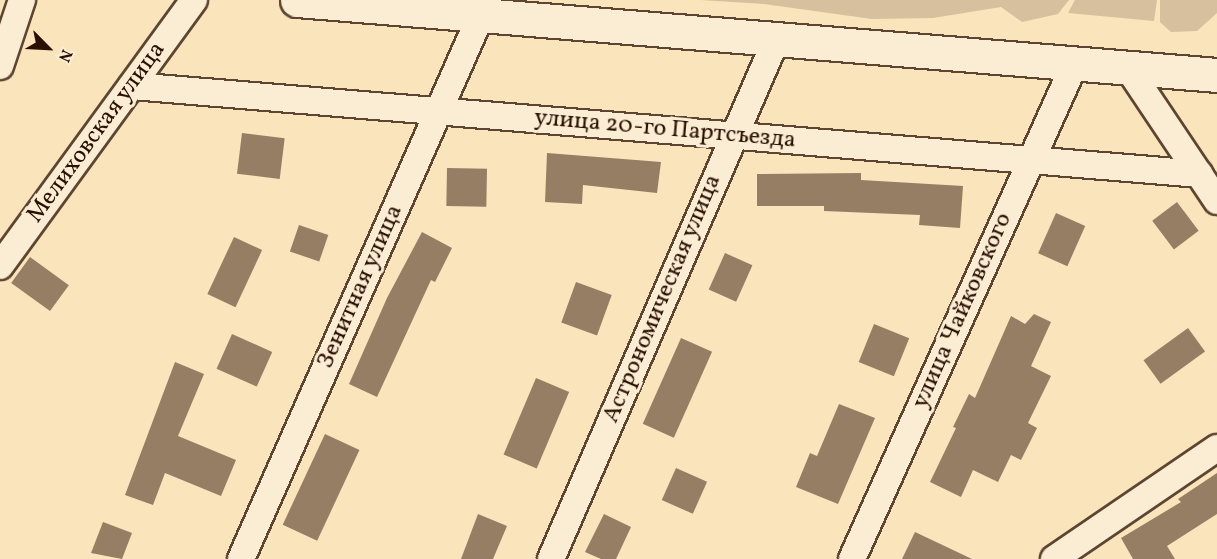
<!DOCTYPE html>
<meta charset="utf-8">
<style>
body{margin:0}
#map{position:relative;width:1217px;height:559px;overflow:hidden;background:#f9e4bc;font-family:Vollkorn,serif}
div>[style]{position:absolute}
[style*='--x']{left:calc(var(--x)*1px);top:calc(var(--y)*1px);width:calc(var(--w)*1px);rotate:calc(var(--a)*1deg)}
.green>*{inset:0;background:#d6c09d}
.building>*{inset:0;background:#957e63;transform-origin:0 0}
.roads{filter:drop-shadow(2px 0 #5d4531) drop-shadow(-2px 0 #5d4531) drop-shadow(0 2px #5d4531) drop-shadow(0 -2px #5d4531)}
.street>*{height:26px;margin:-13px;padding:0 13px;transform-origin:13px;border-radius:13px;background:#fbedd3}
.secondary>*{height:33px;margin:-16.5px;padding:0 16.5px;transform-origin:16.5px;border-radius:16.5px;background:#fbedd3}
span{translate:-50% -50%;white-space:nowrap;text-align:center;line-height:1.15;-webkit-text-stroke:6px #fbedd3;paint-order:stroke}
.street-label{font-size:24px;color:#291003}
.north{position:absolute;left:18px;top:18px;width:60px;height:60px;-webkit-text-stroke:4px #fbedd3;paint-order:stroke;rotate:114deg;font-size:16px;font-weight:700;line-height:24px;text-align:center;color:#291003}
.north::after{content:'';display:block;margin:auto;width:21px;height:27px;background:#291003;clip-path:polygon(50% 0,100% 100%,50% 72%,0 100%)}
</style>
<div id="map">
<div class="green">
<i style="clip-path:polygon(701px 0,1069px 0,1058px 14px,1022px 22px,1001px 7px,933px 18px,872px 19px,764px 4px)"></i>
<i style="clip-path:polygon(1075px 0,1157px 0,1154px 21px,1068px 13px)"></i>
<i style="clip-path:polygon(1160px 0,1217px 0,1217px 13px,1197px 31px,1171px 32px,1160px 22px)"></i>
</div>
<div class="building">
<i style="left:242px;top:133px;width:43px;height:41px;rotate:7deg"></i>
<i style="clip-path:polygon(547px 153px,661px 162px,657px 193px,583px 185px,582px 204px,545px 202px)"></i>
<i style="left:447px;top:168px;width:40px;height:38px;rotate:1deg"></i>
<i style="clip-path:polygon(861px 173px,861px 180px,963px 186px,960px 228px,919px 225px,920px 215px,824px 211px,824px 206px,757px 206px,757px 174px)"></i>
<i style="left:1177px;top:202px;width:36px;height:31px;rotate:53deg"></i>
<i style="left:1056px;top:213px;width:32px;height:44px;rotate:24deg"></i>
<i style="left:299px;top:225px;width:31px;height:28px;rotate:19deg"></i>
<i style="clip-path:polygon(422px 232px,452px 248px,435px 282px,431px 280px,377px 397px,349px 384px,387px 298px)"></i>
<i style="left:234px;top:237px;width:31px;height:63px;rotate:25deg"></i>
<i style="left:725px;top:253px;width:30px;height:40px;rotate:24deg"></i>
<i style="left:30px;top:257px;width:48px;height:32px;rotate:36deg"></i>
<i style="left:576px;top:282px;width:38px;height:43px;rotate:20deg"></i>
<i style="clip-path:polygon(1034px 314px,1051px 322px,1031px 366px,1051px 376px,1028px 423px,1037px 428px,1021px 460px,1011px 455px,998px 482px,973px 470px,961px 497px,930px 482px,956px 428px,953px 427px,969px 394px,975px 398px,1011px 316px,1025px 324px)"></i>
<i style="left:874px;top:324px;width:38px;height:41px;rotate:22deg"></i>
<i style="left:1188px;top:328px;width:29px;height:55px;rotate:54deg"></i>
<i style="left:232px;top:334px;width:44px;height:38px;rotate:24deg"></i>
<i style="left:681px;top:338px;width:34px;height:94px;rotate:24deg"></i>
<i style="clip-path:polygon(175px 362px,204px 374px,178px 436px,236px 460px,221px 496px,165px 473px,153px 505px,125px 495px)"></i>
<i style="left:536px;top:378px;width:36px;height:83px;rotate:23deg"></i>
<i style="clip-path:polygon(839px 404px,875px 418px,838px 504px,796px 487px,810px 453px,817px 456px)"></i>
<i style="left:325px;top:434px;width:38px;height:100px;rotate:25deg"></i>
<i style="left:676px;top:468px;width:34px;height:35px;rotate:24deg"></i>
<i style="clip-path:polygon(1217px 473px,1217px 514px,1167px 546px,1175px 559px,1133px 559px,1121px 538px,1181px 502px,1178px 499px)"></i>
<i style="clip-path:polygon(478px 514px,507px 526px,493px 559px,461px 559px)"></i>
<i style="clip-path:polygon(604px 514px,631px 527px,616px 559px,601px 559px,585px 552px)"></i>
<i style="clip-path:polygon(103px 522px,132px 533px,122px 559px,91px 553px)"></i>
<i style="clip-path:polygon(915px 532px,972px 559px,902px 559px)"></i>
</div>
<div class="roads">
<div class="street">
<i style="--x:0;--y:66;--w:70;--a:-71.6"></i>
<i style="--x:1128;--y:68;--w:160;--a:56.2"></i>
<i style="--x:132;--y:86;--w:1071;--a:4.71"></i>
<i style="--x:0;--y:266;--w:329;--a:-53.9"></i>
<i style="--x:241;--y:559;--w:595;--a:-66.19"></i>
<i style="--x:551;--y:559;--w:566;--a:-66.56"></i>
<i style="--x:852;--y:559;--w:544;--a:-65.79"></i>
<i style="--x:1054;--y:559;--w:197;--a:-34.3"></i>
</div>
<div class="secondary">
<i style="--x:297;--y:0;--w:923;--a:4.66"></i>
</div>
</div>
<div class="street-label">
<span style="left:665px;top:130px;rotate:5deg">улица 20-го Партсъезда</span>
<span style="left:97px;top:133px;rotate:-54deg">Мелиховская улица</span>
<span style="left:361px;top:287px;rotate:-66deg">Зенитная улица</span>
<span style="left:663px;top:299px;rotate:-67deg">Астрономическая улица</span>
<span style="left:963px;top:311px;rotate:-66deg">улица Чайковского</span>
</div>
<div class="north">N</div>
</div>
